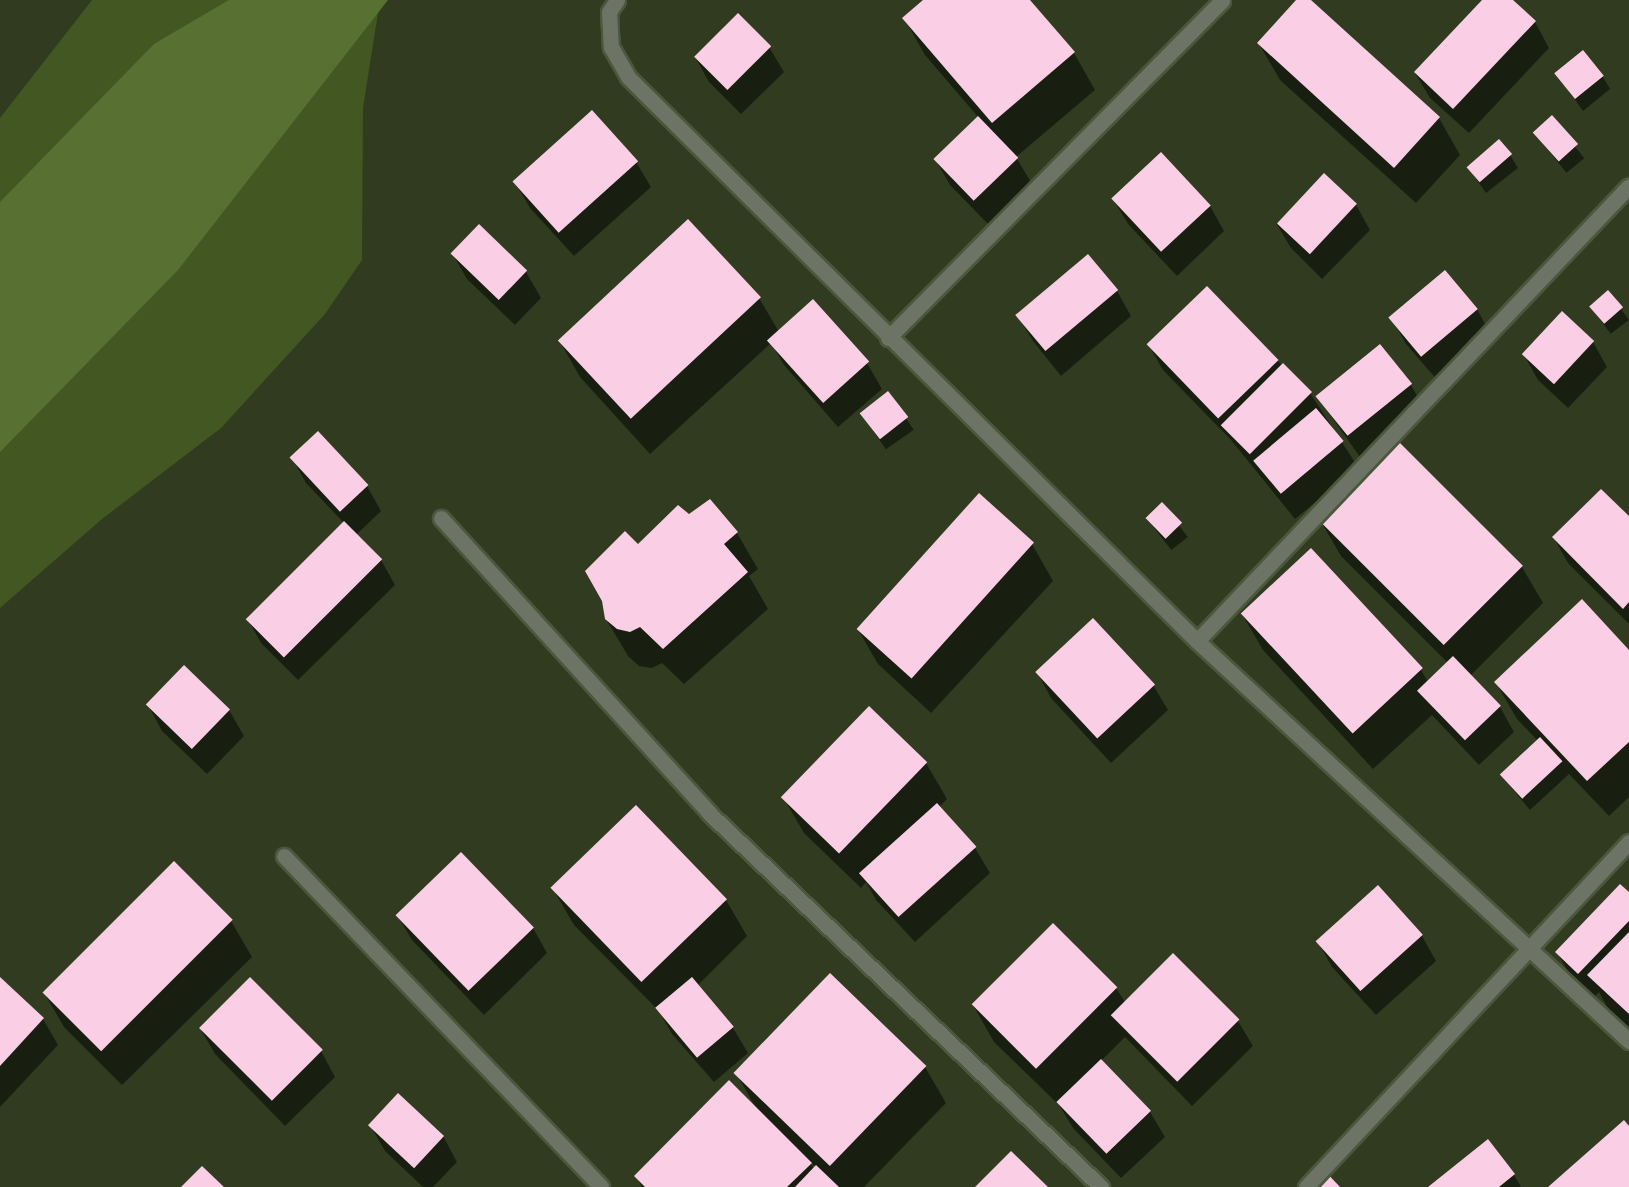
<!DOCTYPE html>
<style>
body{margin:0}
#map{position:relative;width:1629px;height:1187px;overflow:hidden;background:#303b1f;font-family:"Open Sans",sans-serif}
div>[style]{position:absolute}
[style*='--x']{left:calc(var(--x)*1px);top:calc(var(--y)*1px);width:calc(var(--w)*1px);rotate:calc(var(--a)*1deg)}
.green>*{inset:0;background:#435723}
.water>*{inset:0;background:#587133}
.shadow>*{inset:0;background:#0007;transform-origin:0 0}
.building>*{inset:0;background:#facfe5;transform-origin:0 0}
.roads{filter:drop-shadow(2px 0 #4c573d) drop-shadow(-2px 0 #4c573d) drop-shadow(0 2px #4c573d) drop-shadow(0 -2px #4c573d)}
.minor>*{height:15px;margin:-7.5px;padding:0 7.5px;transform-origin:7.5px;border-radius:7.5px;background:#6d7466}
span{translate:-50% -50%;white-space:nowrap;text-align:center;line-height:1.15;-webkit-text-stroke:6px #263115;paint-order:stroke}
</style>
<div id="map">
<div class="green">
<i style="clip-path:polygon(92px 0,380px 0,363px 108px,362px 260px,325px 314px,221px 428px,102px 519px,0 608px,0 118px)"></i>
</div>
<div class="water">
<i style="clip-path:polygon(229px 0,388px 0,178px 270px,0 452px,0 202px,154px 44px)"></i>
</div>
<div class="shadow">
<i style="clip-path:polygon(925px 0,1028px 0,1074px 53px,1095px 90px,1016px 157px,1032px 184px,989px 225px,950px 185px,935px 159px,979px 118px,925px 55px,904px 18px)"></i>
<i style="clip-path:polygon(1299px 0,1309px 0,1439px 118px,1460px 155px,1416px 203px,1280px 80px,1259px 44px)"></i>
<i style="clip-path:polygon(1484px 0,1511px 0,1535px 22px,1549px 48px,1469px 133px,1430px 98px,1415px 73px)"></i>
<i style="clip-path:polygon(769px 47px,784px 72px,741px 114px,709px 82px,695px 57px)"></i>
<i style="clip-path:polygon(1556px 73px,1603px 77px,1610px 89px,1583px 111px)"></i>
<i style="left:1551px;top:117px;width:53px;height:23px;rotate:51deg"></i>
<i style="clip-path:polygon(1510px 155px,1518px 168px,1486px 193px,1467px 166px)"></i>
<i style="clip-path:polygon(636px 162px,651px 187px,574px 256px,530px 208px,515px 182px)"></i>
<i style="clip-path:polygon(1113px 199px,1210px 206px,1224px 231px,1177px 276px,1128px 224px)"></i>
<i style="clip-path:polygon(1356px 205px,1370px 230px,1322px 279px,1291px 248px,1276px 223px)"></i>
<i style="clip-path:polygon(479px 226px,526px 272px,541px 298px,515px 325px,467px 279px,452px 253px)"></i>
<i style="clip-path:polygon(1117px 291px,1131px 316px,1061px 376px,1033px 341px,1018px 316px)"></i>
<i style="left:1608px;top:292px;width:35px;height:23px;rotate:53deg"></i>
<i style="clip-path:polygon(759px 298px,779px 332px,867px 363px,882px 389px,838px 427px,784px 365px,771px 343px,650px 454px,580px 377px,559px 340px)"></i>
<i style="clip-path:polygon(1477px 309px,1491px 335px,1438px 381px,1406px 344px,1392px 319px)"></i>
<i style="clip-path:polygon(1593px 342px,1607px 367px,1568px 408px,1538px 380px,1524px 355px)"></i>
<i style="clip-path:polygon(1148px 344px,1277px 360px,1310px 393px,1358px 467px,1295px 519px,1231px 440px,1163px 370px)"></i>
<i style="clip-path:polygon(1411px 385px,1425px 410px,1362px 460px,1317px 396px)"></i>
<i style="left:888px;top:393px;width:45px;height:34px;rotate:55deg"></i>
<i style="clip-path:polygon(318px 433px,367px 486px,381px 511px,356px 535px,381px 560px,395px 585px,298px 680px,261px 643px,247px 618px,344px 523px,306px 483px,292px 458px)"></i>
<i style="left:1162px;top:504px;width:42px;height:21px;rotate:52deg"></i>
<i style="clip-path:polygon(689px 516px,737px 533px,758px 569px,749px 576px,768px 609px,684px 684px,662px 663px,652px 668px,639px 666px,628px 656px,606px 619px,638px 546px)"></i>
<i style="clip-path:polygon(1629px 518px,1629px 624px,1568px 563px,1554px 538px)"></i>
<i style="clip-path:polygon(1320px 520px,1522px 567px,1543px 603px,1470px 676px,1500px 707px,1514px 732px,1479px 765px,1432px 715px,1373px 769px,1263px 650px,1242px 614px,1421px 670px,1428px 682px,1448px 663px,1341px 556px)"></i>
<i style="clip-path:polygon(1032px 544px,1053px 581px,931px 713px,878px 664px,857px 628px)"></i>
<i style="clip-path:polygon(1629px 652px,1629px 797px,1609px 816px,1569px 774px,1530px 810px,1501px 775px,1538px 741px,1517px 719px,1496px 683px)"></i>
<i style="clip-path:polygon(184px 667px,229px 710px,244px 736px,207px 774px,162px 731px,148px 705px)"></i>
<i style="clip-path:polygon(1037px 672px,1153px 685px,1168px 710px,1111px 763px,1051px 698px)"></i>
<i style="clip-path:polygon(926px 763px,947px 799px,939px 807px,975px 848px,990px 873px,915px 942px,876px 900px,866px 882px,861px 888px,804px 833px,783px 797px)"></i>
<i style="clip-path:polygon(553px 889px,726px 900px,747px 936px,697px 986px,733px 1028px,748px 1053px,714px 1082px,672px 1034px,659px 1011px,574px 925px)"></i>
<i style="clip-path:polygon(1629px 894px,1629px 1029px,1610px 1012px,1599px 992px,1593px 998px,1571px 977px,1557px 952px)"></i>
<i style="clip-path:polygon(397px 915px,533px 928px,547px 953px,484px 1015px,412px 940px)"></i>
<i style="clip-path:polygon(231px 921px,252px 957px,122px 1085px,64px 1027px,43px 991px)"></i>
<i style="clip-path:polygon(1422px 936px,1436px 961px,1376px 1015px,1332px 967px,1318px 942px)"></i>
<i style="clip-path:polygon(0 979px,43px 1019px,58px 1045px,0 1107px)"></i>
<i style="clip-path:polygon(1116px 988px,1125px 1002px,1238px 1021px,1253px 1046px,1192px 1106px,1125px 1037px,1101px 1061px,1150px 1112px,1165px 1137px,1121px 1178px,1073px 1128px,1059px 1105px,994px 1042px,973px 1005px)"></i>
<i style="clip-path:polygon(200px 1028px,321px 1051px,335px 1077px,285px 1126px,215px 1054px)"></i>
<i style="clip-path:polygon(evenodd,925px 1067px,946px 1103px,864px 1187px,642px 1187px,636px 1176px,756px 1108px,736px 1073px,925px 1067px,808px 1160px,816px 1167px,814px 1169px,808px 1160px)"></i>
<i style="clip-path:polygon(370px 1125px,443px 1136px,457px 1162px,433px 1187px,423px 1187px,385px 1151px)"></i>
<i style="clip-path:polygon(1514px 1175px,1521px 1187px,1430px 1187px)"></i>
</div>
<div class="building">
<i style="clip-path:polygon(923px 0,1030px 0,1075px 52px,992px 123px,902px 18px)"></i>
<i style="clip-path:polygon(1296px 0,1311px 0,1440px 117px,1394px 168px,1257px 43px)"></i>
<i style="clip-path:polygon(1482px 0,1513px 0,1536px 21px,1453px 109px,1414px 72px)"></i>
<i style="left:738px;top:13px;width:47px;height:62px;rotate:45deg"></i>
<i style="left:1583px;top:50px;width:33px;height:37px;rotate:51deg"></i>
<i style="left:592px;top:110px;width:69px;height:107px;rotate:48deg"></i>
<i style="left:1552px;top:115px;width:39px;height:26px;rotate:48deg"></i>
<i style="left:978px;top:116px;width:58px;height:62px;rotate:46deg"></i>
<i style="left:1499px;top:139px;width:20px;height:43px;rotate:49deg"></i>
<i style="left:1161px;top:152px;width:73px;height:68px;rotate:47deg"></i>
<i style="left:1324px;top:173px;width:45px;height:69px;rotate:43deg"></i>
<i style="left:688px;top:219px;width:107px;height:178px;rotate:47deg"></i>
<i style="left:479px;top:224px;width:67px;height:41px;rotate:44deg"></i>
<i style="left:1088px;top:254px;width:47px;height:95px;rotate:50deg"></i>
<i style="left:1445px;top:270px;width:51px;height:74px;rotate:50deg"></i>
<i style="left:1207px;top:286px;width:103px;height:84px;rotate:46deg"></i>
<i style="left:1608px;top:290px;width:23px;height:25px;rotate:49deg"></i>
<i style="left:813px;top:299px;width:84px;height:62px;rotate:48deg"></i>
<i style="left:1562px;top:311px;width:44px;height:59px;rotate:43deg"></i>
<i style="left:1380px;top:344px;width:51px;height:83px;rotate:51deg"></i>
<i style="left:1283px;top:363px;width:41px;height:88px;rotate:45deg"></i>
<i style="left:888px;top:391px;width:33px;height:36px;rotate:52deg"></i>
<i style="left:1316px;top:408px;width:43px;height:82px;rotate:50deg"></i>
<i style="left:318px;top:431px;width:74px;height:39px;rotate:47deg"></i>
<i style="left:1397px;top:440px;width:178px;height:112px;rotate:45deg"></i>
<i style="clip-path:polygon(1601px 489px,1629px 516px,1629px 602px,1623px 609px,1552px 537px)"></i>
<i style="left:979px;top:493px;width:74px;height:183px;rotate:42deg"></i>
<i style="clip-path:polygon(710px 499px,738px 532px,724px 544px,748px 572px,663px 649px,640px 627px,630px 632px,617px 629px,605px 619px,602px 601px,585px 571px,625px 531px,638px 544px,678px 505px,689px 514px)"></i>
<i style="left:1162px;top:502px;width:29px;height:23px;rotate:46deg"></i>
<i style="left:344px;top:521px;width:54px;height:139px;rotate:45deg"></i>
<i style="left:1311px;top:548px;width:164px;height:96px;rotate:47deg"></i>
<i style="clip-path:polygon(1582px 599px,1629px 650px,1629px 742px,1587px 781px,1494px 682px)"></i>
<i style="left:1093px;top:618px;width:91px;height:79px;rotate:47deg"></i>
<i style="left:1453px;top:656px;width:69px;height:50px;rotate:46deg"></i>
<i style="left:184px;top:665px;width:64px;height:55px;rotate:44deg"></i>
<i style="left:869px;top:706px;width:81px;height:127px;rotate:44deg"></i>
<i style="left:1540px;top:737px;width:33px;height:55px;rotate:47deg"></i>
<i style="left:937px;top:803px;width:59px;height:105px;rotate:48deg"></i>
<i style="left:636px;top:805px;width:131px;height:119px;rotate:46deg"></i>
<i style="left:461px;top:852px;width:105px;height:91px;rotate:46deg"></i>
<i style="left:174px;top:861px;width:83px;height:186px;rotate:45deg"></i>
<i style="clip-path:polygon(1620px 884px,1629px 892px,1629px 921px,1578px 974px,1555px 952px)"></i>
<i style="left:1378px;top:885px;width:67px;height:84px;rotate:48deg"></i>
<i style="left:1053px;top:923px;width:91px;height:115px;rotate:45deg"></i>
<i style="clip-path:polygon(1629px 932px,1629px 1014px,1587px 975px)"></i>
<i style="left:1173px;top:953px;width:94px;height:88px;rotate:45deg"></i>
<i style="left:830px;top:973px;width:134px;height:139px;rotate:44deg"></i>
<i style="clip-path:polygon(0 977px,44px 1018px,0 1066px)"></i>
<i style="left:250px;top:977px;width:103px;height:72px;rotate:45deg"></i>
<i style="left:692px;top:977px;width:65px;height:48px;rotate:50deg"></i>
<i style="left:1101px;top:1059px;width:72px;height:62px;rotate:46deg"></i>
<i style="clip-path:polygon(729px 1080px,812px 1163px,787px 1187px,645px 1187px,634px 1176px)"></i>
<i style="left:398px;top:1093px;width:63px;height:44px;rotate:43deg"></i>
<i style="clip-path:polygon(1624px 1120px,1629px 1126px,1629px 1187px,1548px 1187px)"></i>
<i style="clip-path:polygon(1488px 1139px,1515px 1174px,1499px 1187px,1428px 1187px)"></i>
<i style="clip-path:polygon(1011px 1151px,1048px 1187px,975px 1187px)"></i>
<i style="clip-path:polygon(816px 1165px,839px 1187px,795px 1187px)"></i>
<i style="clip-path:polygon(202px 1166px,224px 1187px,181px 1187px)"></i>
<i style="clip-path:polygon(1323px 1169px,1340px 1187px,1305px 1187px)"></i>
</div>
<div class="roads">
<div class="minor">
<i style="--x:617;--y:0;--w:14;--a:124"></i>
<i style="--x:609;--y:12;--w:35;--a:87"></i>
<i style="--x:611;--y:47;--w:34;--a:60"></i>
<i style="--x:628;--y:77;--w:801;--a:44.75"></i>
<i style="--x:1197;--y:641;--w:589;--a:42.8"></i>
<i style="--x:888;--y:338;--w:475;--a:-45.3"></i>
<i style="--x:441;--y:518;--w:399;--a:47.7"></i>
<i style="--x:709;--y:813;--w:542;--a:43.65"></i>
<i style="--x:1197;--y:641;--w:627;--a:-46.49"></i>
<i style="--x:284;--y:856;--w:458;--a:46.2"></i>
<i style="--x:1306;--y:1187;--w:473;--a:-46.9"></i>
</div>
</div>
</div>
